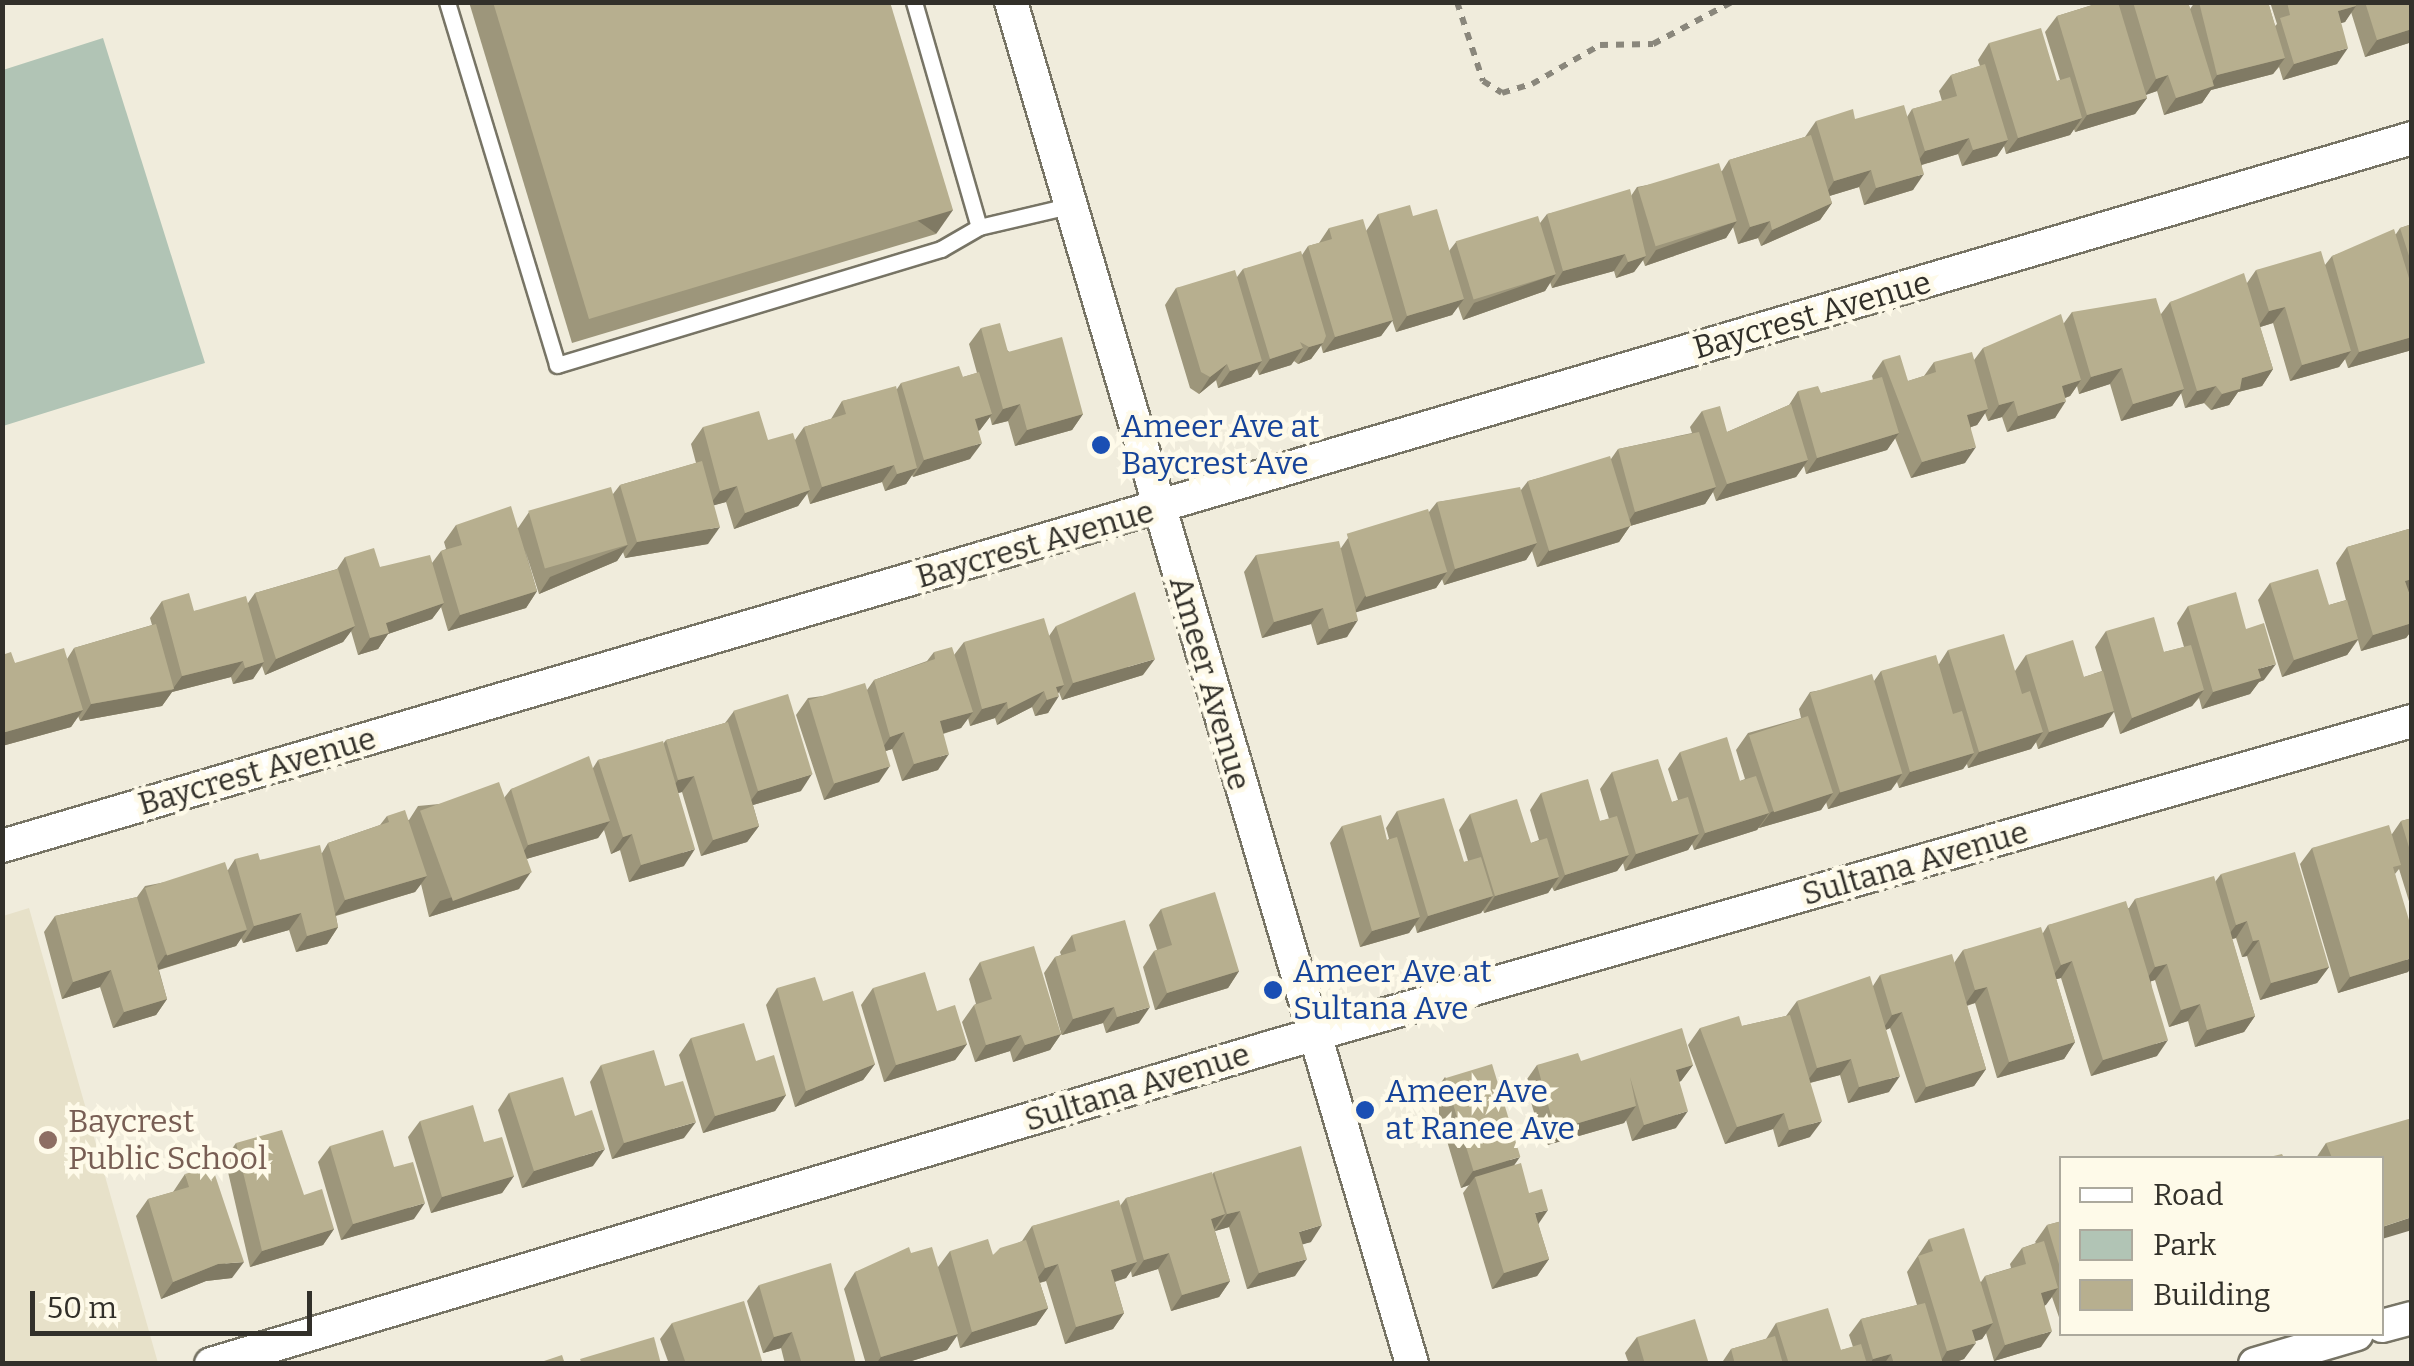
<!DOCTYPE html>
<style>
body{margin:0}
#map{position:relative;width:2414px;height:1366px;overflow:hidden;background:#f0ecdc;font-family:Bitter,serif}
div>[style]{position:absolute}
[style*='--x']{left:calc(var(--x)*1px);top:calc(var(--y)*1px);width:calc(var(--w)*1px);rotate:calc(var(--a)*1deg)}
.built>*{inset:0;background:#e7e1c9}
.green>*{inset:0;background:#b1c4b5}
.path>*{height:6px;margin-top:-3px;transform-origin:0;background:repeating-linear-gradient(90deg,#8a877c 0 8px,transparent 0 16px)}
.roads{filter:drop-shadow(2px 0 #777465) drop-shadow(-2px 0 #777465) drop-shadow(0 2px #777465) drop-shadow(0 -2px #777465)}
.service>*{height:15px;margin:-7.5px;padding:0 7.5px;transform-origin:7.5px;border-radius:7.5px;background:#fff}
.minor>*{height:32px;margin:-16px;padding:0 16px;transform-origin:16px;border-radius:16px;background:#fff}
.wall>*{inset:0;background:#9d967b}
.shaded-wall>*{inset:0;background:#807a64;transform-origin:0 0}
.building>*{inset:0;background:#b7af8f;transform-origin:0 0}
.dots>*{width:28px;height:28px;translate:-50% -50%;box-sizing:border-box;border:5px solid #fefae9;border-radius:50%}
span{translate:-50% -50%;white-space:nowrap;text-align:center;line-height:1.15;-webkit-text-stroke:9px #fefae9;paint-order:stroke}
.street-label{font-size:32px;color:#32302a}
.transit-label{font-size:32px;color:#164399}
.left{translate:0 -50%;text-align:left}
.education-label{font-size:32px;color:#785e54}
.frame{position:absolute;inset:0;border:5px solid #32302a;pointer-events:none}
.legend{position:absolute;left:2059px;top:1156px;width:325px;height:180px;box-sizing:border-box;background:#fefae9;border:2px solid #aca99d;margin:0;padding:12px 18px;list-style:none;font-size:30px;color:#32302a}
.legend li{display:flex;align-items:center;gap:20px;height:50px}
.legend b{width:50px;border:2px solid #aca99d}
.scale{position:absolute;left:30px;top:1291px;width:282px;height:45px;box-sizing:border-box;border:5px solid #32302a;border-top:0;padding-left:12px;font-size:30px;line-height:35px;white-space:nowrap;color:#32302a;-webkit-text-stroke:8px #fefae9;paint-order:stroke}
</style>
<div id="map">
<div class="built">
<i style="clip-path:polygon(29px 908px,158px 1363px,3px 1363px,3px 916px)"></i>
</div>
<div class="green">
<i style="clip-path:polygon(103px 38px,205px 363px,3px 426px,3px 70px)"></i>
</div>
<div class="path">
<i style="--x:1457;--y:2;--w:83;--a:71.8"></i>
<i style="--x:1483;--y:81;--w:22;--a:32"></i>
<i style="--x:1502;--y:93;--w:31;--a:-17"></i>
<i style="--x:1532;--y:84;--w:78;--a:-29.8"></i>
<i style="--x:1600;--y:45;--w:53;--a:-1.1"></i>
<i style="--x:1653;--y:44;--w:89;--a:-28"></i>
</div>
<div class="roads">
<div class="service">
<i style="--x:447;--y:2;--w:379;--a:73.1"></i>
<i style="--x:557;--y:365;--w:401;--a:-16.8"></i>
<i style="--x:941;--y:249;--w:44;--a:-30.1"></i>
<i style="--x:979;--y:227;--w:97;--a:-13.2"></i>
<i style="--x:914;--y:2;--w:234;--a:73.9"></i>
</div>
<div class="minor">
<i style="--x:1011;--y:2;--w:1420;--a:73.59"></i>
<i style="--x:2;--y:846;--w:2512;--a:-16.37"></i>
<i style="--x:2382;--y:1326;--w:31;--a:-15"></i>
<i style="--x:211;--y:1364;--w:1106;--a:-16.65"></i>
<i style="--x:1271;--y:1047;--w:1187;--a:-15.95"></i>
<i style="--x:2255;--y:1364;--w:106;--a:-16.4"></i>
</div>
</div>
<div class="wall">
<i style="clip-path:polygon(469px 2px,890px 2px,936px 234px,572px 343px)"></i>
<i style="clip-path:polygon(2102px 2px,2188px 2px,2190px 9px,2195px 2px,2268px 2px,2275px 26px,2277px 24px,2270px 2px,2355px 2px,2356px 4px,2357px 2px,2412px 2px,2412px 42px,2365px 57px,2351px 12px,2345px 22px,2341px 23px,2337px 64px,2283px 80px,2279px 67px,2273px 74px,2211px 90px,2202px 103px,2164px 115px,2157px 91px,2146px 95px,2147px 98px,2135px 114px,2075px 132px,2074px 129px,2070px 135px,2006px 154px,2004px 146px,1997px 156px,1962px 166px,1958px 154px,1922px 165px,1913px 190px,1864px 205px,1859px 187px,1829px 196px,1832px 203px,1820px 220px,1761px 246px,1758px 238px,1738px 244px,1733px 227px,1726px 238px,1645px 266px,1643px 260px,1634px 272px,1616px 278px,1614px 271px,1552px 288px,1550px 282px,1545px 291px,1463px 320px,1458px 306px,1452px 315px,1396px 332px,1392px 320px,1381px 336px,1323px 353px,1321px 345px,1311px 359px,1298px 364px,1294px 361px,1291px 365px,1259px 375px,1257px 369px,1251px 377px,1218px 388px,1216px 380px,1199px 394px,1190px 388px,1165px 305px,1176px 288px,1237px 277px,1243px 269px,1302px 255px,1308px 246px,1319px 243px,1329px 228px,1366px 231px,1378px 214px,1413px 216px,1449px 251px,1456px 242px,1540px 223px,1547px 214px,1631px 196px,1637px 187px,1722px 171px,1729px 160px,1805px 137px,1816px 121px,1907px 117px,1912px 109px,1942px 101px,1939px 91px,1951px 75px,1980px 66px,1978px 60px,1989px 43px,2057px 81px,2060px 80px,2045px 32px,2057px 16px)"></i>
<i style="clip-path:polygon(2412px 224px,2412px 283px,2410px 283px,2412px 288px,2412px 350px,2348px 368px,2345px 359px,2339px 367px,2290px 381px,2273px 323px,2260px 327px,2273px 369px,2262px 386px,2238px 392px,2229px 405px,2211px 410px,2204px 403px,2185px 408px,2181px 393px,2172px 406px,2121px 421px,2110px 384px,2079px 394px,2077px 386px,2070px 396px,2065px 398px,2055px 418px,2007px 432px,2002px 417px,1988px 421px,1985px 413px,1977px 425px,1971px 427px,1965px 463px,1911px 478px,1895px 438px,1887px 450px,1806px 474px,1804px 466px,1796px 477px,1716px 501px,1713px 492px,1705px 504px,1630px 526px,1619px 542px,1537px 567px,1532px 551px,1526px 560px,1444px 585px,1442px 579px,1436px 588px,1356px 612px,1347px 637px,1317px 645px,1311px 624px,1262px 638px,1244px 572px,1256px 555px,1341px 548px,1348px 538px,1429px 512px,1437px 502px,1521px 490px,1528px 481px,1611px 459px,1618px 449px,1692px 433px,1690px 427px,1702px 411px,1727px 432px,1789px 405px,1798px 391px,1821px 393px,1873px 380px,1872px 376px,1883px 360px,1908px 381px,1924px 376px,1934px 362px,1974px 360px,1983px 348px,2064px 323px,2072px 312px,2161px 314px,2170px 302px,2247px 283px,2256px 270px,2325px 265px,2332px 256px,2396px 234px,2400px 228px)"></i>
<i style="clip-path:polygon(981px 328px,1083px 414px,1072px 430px,1015px 446px,1008px 421px,992px 425px,990px 417px,980px 430px,978px 431px,970px 459px,913px 477px,912px 475px,906px 484px,885px 491px,882px 482px,810px 504px,807px 493px,798px 506px,734px 529px,726px 502px,714px 505px,708px 544px,625px 558px,623px 552px,617px 561px,539px 594px,525px 550px,537px 591px,526px 608px,448px 631px,441px 607px,432px 619px,388px 634px,378px 649px,358px 655px,351px 631px,343px 642px,265px 675px,262px 666px,253px 679px,233px 684px,231px 677px,172px 692px,162px 706px,80px 721px,78px 716px,71px 727px,2px 746px,2px 655px,15px 663px,67px 659px,74px 648px,152px 625px,150px 618px,162px 601px,194px 611px,248px 603px,255px 593px,337px 569px,345px 557px,380px 567px,432px 563px,441px 551px,446px 549px,444px 542px,456px 525px,518px 528px,529px 512px,613px 494px,620px 485px,696px 463px,691px 444px,703px 427px,768px 440px,795px 440px,804px 427px,831px 419px,842px 401px,897px 389px,901px 383px,963px 377px,977px 373px,969px 344px)"></i>
<i style="clip-path:polygon(2412px 528px,2412px 592px,2409px 593px,2412px 601px,2412px 630px,2406px 638px,2361px 651px,2358px 640px,2347px 655px,2282px 677px,2258px 600px,2270px 583px,2329px 605px,2346px 600px,2336px 563px,2347px 547px)"></i>
<i style="clip-path:polygon(2188px 606px,2246px 629px,2264px 680px,2259px 682px,2250px 694px,2202px 709px,2199px 698px,2192px 706px,2120px 734px,2114px 712px,2103px 727px,2038px 749px,2036px 742px,2031px 749px,1968px 768px,1967px 764px,1963px 769px,1899px 788px,1897px 782px,1891px 790px,1828px 809px,1826px 802px,1821px 810px,1759px 828px,1759px 827px,1757px 830px,1694px 850px,1692px 844px,1688px 850px,1625px 871px,1623px 863px,1617px 871px,1554px 891px,1552px 887px,1548px 893px,1484px 913px,1483px 910px,1481px 913px,1417px 933px,1415px 925px,1409px 933px,1360px 947px,1330px 843px,1342px 826px,1387px 840px,1389px 839px,1386px 828px,1397px 811px,1464px 862px,1468px 861px,1459px 830px,1470px 814px,1531px 843px,1539px 840px,1530px 810px,1541px 793px,1600px 821px,1609px 819px,1600px 789px,1612px 772px,1672px 802px,1678px 800px,1668px 769px,1680px 752px,1740px 781px,1745px 779px,1736px 750px,1748px 733px,1801px 718px,1799px 709px,1810px 692px,1874px 681px,1881px 671px,1939px 664px,1948px 650px,2015px 671px,2026px 655px,2084px 677px,2102px 671px,2095px 647px,2106px 631px,2164px 652px,2184px 647px,2177px 623px)"></i>
<i style="clip-path:polygon(1056px 626px,1143px 675px,1062px 700px,1059px 692px,1048px 713px,1035px 716px,1032px 707px,997px 725px,995px 718px,970px 726px,968px 718px,961px 728px,943px 734px,938px 770px,902px 781px,892px 749px,886px 751px,879px 782px,824px 800px,796px 715px,808px 698px,867px 690px,874px 680px,927px 661px,934px 652px,954px 655px,964px 642px,1049px 636px)"></i>
<i style="clip-path:polygon(734px 711px,801px 791px,753px 805px,759px 826px,747px 842px,701px 856px,682px 792px,678px 793px,684px 866px,629px 882px,620px 850px,611px 854px,604px 830px,598px 838px,526px 859px,519px 889px,429px 917px,421px 884px,415px 892px,336px 916px,338px 927px,327px 944px,296px 952px,289px 930px,243px 943px,241px 938px,236px 946px,159px 970px,167px 999px,156px 1015px,113px 1028px,100px 987px,62px 999px,44px 932px,55px 916px,137px 897px,145px 886px,228px 870px,235px 859px,260px 860px,322px 853px,328px 843px,380px 825px,387px 816px,409px 820px,418px 806px,504px 798px,511px 789px,593px 768px,598px 760px,663px 744px,666px 740px,725px 723px)"></i>
<i style="clip-path:polygon(2412px 818px,2412px 911px,2399px 869px,2395px 874px,2408px 972px,2338px 993px,2300px 864px,2312px 848px,2392px 834px,2401px 821px)"></i>
<i style="clip-path:polygon(2221px 874px,2329px 967px,2317px 983px,2260px 1000px,2247px 956px,2242px 957px,2236px 938px,2232px 939px,2255px 1016px,2244px 1032px,2195px 1047px,2188px 1021px,2169px 1027px,2155px 980px,2151px 981px,2157px 1056px,2091px 1076px,2061px 978px,2056px 979px,2075px 1042px,2064px 1059px,1997px 1078px,1975px 1003px,1967px 1006px,1986px 1069px,1974px 1086px,1915px 1103px,1890px 1028px,1886px 1030px,1889px 1092px,1848px 1103px,1840px 1075px,1810px 1083px,1810px 1137px,1778px 1147px,1773px 1129px,1725px 1144px,1688px 1045px,1700px 1028px,1742px 1026px,1786px 1016px,1797px 1001px,1873px 986px,1880px 975px,1954px 963px,1963px 950px,2043px 933px,2048px 925px,2129px 908px,2135px 899px,2215px 882px)"></i>
<i style="clip-path:polygon(1161px 909px,1239px 971px,1228px 988px,1155px 1010px,1143px 967px,1154px 951px,1157px 950px,1149px 925px)"></i>
<i style="clip-path:polygon(1072px 935px,1139px 1023px,1106px 1033px,1103px 1023px,1062px 1035px,1061px 1034px,1050px 1050px,1013px 1062px,1010px 1051px,975px 1062px,962px 1022px,974px 1005px,976px 1004px,969px 979px,980px 962px,1061px 1033px,1044px 973px,1055px 957px,1061px 955px,1060px 952px)"></i>
<i style="clip-path:polygon(777px 988px,823px 1001px,875px 1064px,863px 1080px,795px 1107px,766px 1005px)"></i>
<i style="clip-path:polygon(873px 988px,937px 1011px,967px 1044px,955px 1060px,884px 1082px,861px 1005px)"></i>
<i style="clip-path:polygon(691px 1038px,756px 1061px,786px 1095px,775px 1111px,703px 1133px,679px 1055px)"></i>
<i style="clip-path:polygon(1581px 1061px,1693px 1065px,1681px 1081px,1679px 1082px,1676px 1128px,1632px 1141px,1626px 1120px,1624px 1123px,1544px 1146px,1525px 1082px,1537px 1065px)"></i>
<i style="clip-path:polygon(601px 1065px,684px 1138px,612px 1159px,590px 1082px)"></i>
<i style="clip-path:polygon(1445px 1077px,1514px 1165px,1538px 1224px,1549px 1259px,1537px 1276px,1492px 1289px,1463px 1193px,1469px 1185px,1461px 1188px,1433px 1094px)"></i>
<i style="clip-path:polygon(509px 1093px,593px 1166px,522px 1188px,498px 1110px)"></i>
<i style="clip-path:polygon(420px 1121px,484px 1142px,514px 1176px,502px 1193px,431px 1213px,408px 1137px)"></i>
<i style="clip-path:polygon(236px 1143px,334px 1229px,323px 1245px,250px 1267px,225px 1159px)"></i>
<i style="clip-path:polygon(2326px 1143px,2382px 1158px,2316px 1158px)"></i>
<i style="clip-path:polygon(330px 1146px,394px 1167px,414px 1219px,341px 1240px,318px 1162px)"></i>
<i style="clip-path:polygon(1214px 1172px,1311px 1242px,1302px 1244px,1295px 1276px,1247px 1289px,1229px 1227px,1215px 1231px,1230px 1281px,1219px 1297px,1171px 1311px,1158px 1269px,1132px 1277px,1131px 1271px,1126px 1278px,1115px 1282px,1124px 1313px,1113px 1329px,1065px 1344px,1046px 1281px,1040px 1283px,1048px 1308px,1036px 1325px,960px 1348px,957px 1336px,947px 1350px,902px 1364px,866px 1364px,844px 1289px,855px 1272px,911px 1253px,938px 1267px,950px 1251px,993px 1255px,1022px 1241px,1032px 1226px,1120px 1206px,1126px 1198px,1212px 1175px)"></i>
<i style="clip-path:polygon(185px 1174px,232px 1278px,206px 1281px,161px 1299px,136px 1216px,148px 1199px,173px 1192px)"></i>
<i style="clip-path:polygon(2062px 1221px,2062px 1326px,2052px 1297px,2045px 1305px,2041px 1347px,1994px 1361px,1986px 1333px,1982px 1339px,1975px 1341px,1964px 1359px,1950px 1364px,1721px 1364px,1731px 1349px,1766px 1339px,1776px 1323px,1841px 1350px,1853px 1347px,1849px 1335px,1861px 1319px,1917px 1305px,1907px 1272px,1929px 1239px,1981px 1282px,1985px 1276px,2011px 1268px,2010px 1264px,2022px 1248px,2036px 1243px,2035px 1242px,2047px 1225px)"></i>
<i style="clip-path:polygon(759px 1285px,856px 1364px,785px 1364px,781px 1348px,763px 1353px,747px 1301px)"></i>
<i style="clip-path:polygon(672px 1323px,763px 1364px,669px 1364px,660px 1339px)"></i>
<i style="clip-path:polygon(1637px 1337px,1709px 1364px,1629px 1364px,1625px 1353px)"></i>
</div>
<div class="shaded-wall">
<i style="clip-path:polygon(2356px 6px,2345px 22px,2326px 27px,2338px 11px)"></i>
<i style="clip-path:polygon(2412px 29px,2412px 42px,2365px 57px,2377px 40px)"></i>
<i style="clip-path:polygon(2348px 48px,2337px 64px,2283px 80px,2294px 64px)"></i>
<i style="clip-path:polygon(2285px 58px,2273px 74px,2211px 90px,2202px 103px,2164px 115px,2176px 98px,2208px 88px,2217px 75px)"></i>
<i style="clip-path:polygon(2168px 75px,2157px 91px,2145px 95px,2156px 79px)"></i>
<i style="clip-path:polygon(2147px 98px,2135px 114px,2075px 132px,2087px 115px)"></i>
<i style="clip-path:polygon(2082px 118px,2070px 135px,2006px 154px,2018px 138px)"></i>
<i style="clip-path:polygon(1969px 138px,1958px 154px,1914px 167px,1925px 151px)"></i>
<i style="clip-path:polygon(2008px 140px,1997px 156px,1962px 166px,1973px 150px)"></i>
<i style="clip-path:polygon(1871px 170px,1859px 187px,1823px 198px,1834px 181px)"></i>
<i style="clip-path:polygon(1924px 174px,1913px 190px,1864px 205px,1876px 188px)"></i>
<i style="clip-path:polygon(1832px 203px,1820px 220px,1761px 246px,1772px 230px)"></i>
<i style="left:953px;top:210px;width:29px;height:380px;rotate:125deg"></i>
<i style="clip-path:polygon(1737px 221px,1726px 238px,1645px 266px,1656px 250px)"></i>
<i style="clip-path:polygon(1770px 221px,1758px 238px,1738px 244px,1750px 227px)"></i>
<i style="clip-path:polygon(1625px 254px,1614px 271px,1552px 288px,1563px 271px)"></i>
<i style="clip-path:polygon(1646px 256px,1634px 272px,1616px 278px,1628px 262px)"></i>
<i style="clip-path:polygon(1556px 274px,1545px 291px,1463px 320px,1474px 303px)"></i>
<i style="clip-path:polygon(1464px 299px,1452px 315px,1396px 332px,1407px 316px)"></i>
<i style="clip-path:polygon(2285px 307px,2273px 323px,2257px 328px,2269px 311px)"></i>
<i style="clip-path:polygon(1393px 320px,1381px 336px,1323px 353px,1335px 337px)"></i>
<i style="clip-path:polygon(2412px 337px,2412px 350px,2348px 368px,2359px 352px)"></i>
<i style="clip-path:polygon(1323px 343px,1311px 359px,1298px 364px,1309px 347px)"></i>
<i style="clip-path:polygon(1303px 348px,1291px 365px,1259px 375px,1270px 359px)"></i>
<i style="clip-path:polygon(2351px 351px,2339px 367px,2290px 381px,2302px 365px)"></i>
<i style="clip-path:polygon(1262px 361px,1251px 377px,1218px 388px,1230px 371px)"></i>
<i style="clip-path:polygon(1227px 364px,1216px 380px,1199px 394px,1210px 377px)"></i>
<i style="clip-path:polygon(2122px 368px,2110px 384px,2079px 394px,2091px 377px)"></i>
<i style="clip-path:polygon(2273px 369px,2262px 386px,2238px 392px,2229px 405px,2211px 410px,2222px 394px,2242px 378px)"></i>
<i style="clip-path:polygon(2081px 380px,2070px 396px,2050px 403px,2062px 386px)"></i>
<i style="clip-path:polygon(2216px 386px,2204px 403px,2185px 408px,2197px 391px)"></i>
<i style="clip-path:polygon(2184px 389px,2172px 406px,2121px 421px,2133px 404px)"></i>
<i style="clip-path:polygon(2014px 401px,2002px 417px,1988px 421px,1999px 405px)"></i>
<i style="clip-path:polygon(2066px 401px,2055px 418px,2007px 432px,2018px 416px)"></i>
<i style="clip-path:polygon(1020px 404px,1008px 421px,992px 425px,1003px 409px)"></i>
<i style="clip-path:polygon(1988px 409px,1977px 425px,1956px 432px,1967px 415px)"></i>
<i style="clip-path:polygon(992px 414px,980px 430px,963px 435px,975px 419px)"></i>
<i style="clip-path:polygon(1083px 414px,1072px 430px,1015px 446px,1027px 430px)"></i>
<i style="clip-path:polygon(1899px 433px,1887px 450px,1806px 474px,1817px 458px)"></i>
<i style="clip-path:polygon(982px 443px,970px 459px,913px 477px,924px 460px)"></i>
<i style="clip-path:polygon(1976px 447px,1965px 463px,1911px 478px,1922px 462px)"></i>
<i style="clip-path:polygon(1808px 460px,1796px 477px,1716px 501px,1727px 484px)"></i>
<i style="clip-path:polygon(894px 465px,882px 482px,810px 504px,822px 487px)"></i>
<i style="clip-path:polygon(917px 468px,906px 484px,885px 491px,897px 474px)"></i>
<i style="clip-path:polygon(737px 486px,726px 502px,708px 507px,720px 491px)"></i>
<i style="clip-path:polygon(1716px 487px,1705px 504px,1630px 526px,1619px 542px,1537px 567px,1549px 550px,1624px 528px,1635px 512px)"></i>
<i style="clip-path:polygon(810px 490px,798px 506px,734px 529px,745px 513px)"></i>
<i style="clip-path:polygon(720px 527px,708px 544px,625px 558px,637px 542px)"></i>
<i style="clip-path:polygon(1537px 543px,1526px 560px,1444px 585px,1455px 569px)"></i>
<i style="clip-path:polygon(628px 545px,617px 561px,539px 594px,550px 577px)"></i>
<i style="clip-path:polygon(1447px 572px,1436px 588px,1354px 613px,1365px 596px)"></i>
<i style="clip-path:polygon(2412px 579px,2412px 592px,2394px 598px,2405px 581px)"></i>
<i style="clip-path:polygon(537px 591px,526px 608px,448px 631px,460px 615px)"></i>
<i style="clip-path:polygon(444px 603px,432px 619px,388px 634px,378px 649px,358px 655px,370px 638px,386px 623px)"></i>
<i style="clip-path:polygon(1323px 608px,1311px 624px,1262px 638px,1274px 622px)"></i>
<i style="clip-path:polygon(1358px 620px,1347px 637px,1317px 645px,1329px 629px)"></i>
<i style="clip-path:polygon(2412px 623px,2412px 630px,2406px 638px,2361px 651px,2373px 635px)"></i>
<i style="clip-path:polygon(355px 626px,343px 642px,265px 675px,276px 659px)"></i>
<i style="clip-path:polygon(2358px 639px,2347px 655px,2282px 677px,2294px 660px)"></i>
<i style="clip-path:polygon(1155px 659px,1143px 675px,1062px 700px,1073px 683px)"></i>
<i style="clip-path:polygon(243px 661px,231px 677px,172px 692px,162px 706px,80px 721px,91px 704px,172px 690px,182px 676px)"></i>
<i style="clip-path:polygon(264px 662px,253px 679px,233px 684px,245px 668px)"></i>
<i style="clip-path:polygon(2276px 664px,2264px 680px,2259px 682px,2250px 694px,2202px 709px,2213px 692px,2258px 669px)"></i>
<i style="clip-path:polygon(1064px 685px,1055px 697px,1059px 696px,1048px 713px,1035px 716px,1056px 687px)"></i>
<i style="clip-path:polygon(2204px 690px,2192px 706px,2120px 734px,2132px 718px)"></i>
<i style="clip-path:polygon(1044px 691px,1032px 707px,997px 725px,1008px 709px)"></i>
<i style="clip-path:polygon(1007px 702px,995px 718px,970px 726px,982px 709px)"></i>
<i style="clip-path:polygon(83px 710px,71px 727px,2px 746px,2px 733px)"></i>
<i style="clip-path:polygon(2114px 711px,2103px 727px,2038px 749px,2049px 732px)"></i>
<i style="clip-path:polygon(973px 712px,961px 728px,928px 738px,940px 721px)"></i>
<i style="clip-path:polygon(904px 732px,892px 749px,879px 753px,890px 737px)"></i>
<i style="clip-path:polygon(2043px 732px,2031px 749px,1968px 768px,1979px 752px)"></i>
<i style="clip-path:polygon(1974px 753px,1963px 769px,1899px 788px,1910px 772px)"></i>
<i style="clip-path:polygon(949px 754px,938px 770px,902px 781px,914px 764px)"></i>
<i style="clip-path:polygon(890px 766px,879px 782px,824px 800px,835px 783px)"></i>
<i style="clip-path:polygon(812px 774px,801px 791px,746px 807px,758px 791px)"></i>
<i style="clip-path:polygon(1902px 774px,1891px 790px,1828px 809px,1840px 792px)"></i>
<i style="clip-path:polygon(694px 776px,682px 792px,666px 796px,678px 780px)"></i>
<i style="clip-path:polygon(1833px 793px,1821px 810px,1759px 828px,1771px 812px)"></i>
<i style="clip-path:polygon(1769px 813px,1757px 830px,1694px 850px,1705px 833px)"></i>
<i style="clip-path:polygon(610px 821px,598px 838px,516px 862px,528px 845px)"></i>
<i style="clip-path:polygon(759px 826px,747px 842px,701px 856px,713px 840px)"></i>
<i style="clip-path:polygon(632px 834px,620px 850px,611px 854px,623px 837px)"></i>
<i style="clip-path:polygon(1699px 834px,1688px 850px,1625px 871px,1636px 854px)"></i>
<i style="clip-path:polygon(695px 849px,684px 866px,629px 882px,641px 865px)"></i>
<i style="clip-path:polygon(1629px 855px,1617px 871px,1554px 891px,1565px 875px)"></i>
<i style="clip-path:polygon(531px 872px,519px 889px,429px 917px,440px 901px)"></i>
<i style="clip-path:polygon(427px 876px,415px 892px,334px 916px,345px 900px)"></i>
<i style="clip-path:polygon(1559px 877px,1548px 893px,1484px 913px,1495px 896px)"></i>
<i style="clip-path:polygon(1493px 896px,1481px 913px,1417px 933px,1428px 916px)"></i>
<i style="clip-path:polygon(301px 913px,289px 930px,243px 943px,254px 926px)"></i>
<i style="clip-path:polygon(1420px 917px,1409px 933px,1360px 947px,1372px 931px)"></i>
<i style="clip-path:polygon(2247px 921px,2236px 938px,2224px 941px,2236px 925px)"></i>
<i style="clip-path:polygon(338px 927px,327px 944px,296px 952px,307px 936px)"></i>
<i style="clip-path:polygon(247px 930px,236px 946px,154px 971px,165px 955px)"></i>
<i style="clip-path:polygon(2259px 940px,2247px 956px,2242px 957px,2253px 941px)"></i>
<i style="clip-path:polygon(2412px 958px,2412px 967px,2408px 972px,2338px 993px,2350px 977px)"></i>
<i style="clip-path:polygon(2072px 961px,2061px 978px,2049px 981px,2061px 965px)"></i>
<i style="clip-path:polygon(2167px 964px,2155px 980px,2143px 984px,2155px 967px)"></i>
<i style="clip-path:polygon(2329px 967px,2317px 983px,2260px 1000px,2271px 983px)"></i>
<i style="clip-path:polygon(111px 970px,100px 987px,62px 999px,73px 982px)"></i>
<i style="clip-path:polygon(1239px 971px,1228px 988px,1155px 1010px,1167px 993px)"></i>
<i style="clip-path:polygon(1987px 987px,1975px 1003px,1964px 1006px,1975px 990px)"></i>
<i style="clip-path:polygon(167px 999px,156px 1015px,113px 1028px,124px 1012px)"></i>
<i style="clip-path:polygon(2200px 1004px,2188px 1021px,2169px 1027px,2181px 1010px)"></i>
<i style="clip-path:polygon(1114px 1007px,1103px 1023px,1062px 1035px,1073px 1019px)"></i>
<i style="clip-path:polygon(1150px 1007px,1139px 1023px,1106px 1033px,1117px 1017px)"></i>
<i style="clip-path:polygon(1902px 1012px,1890px 1028px,1881px 1032px,1892px 1015px)"></i>
<i style="clip-path:polygon(2255px 1016px,2244px 1032px,2195px 1047px,2207px 1030px)"></i>
<i style="clip-path:polygon(1061px 1034px,1050px 1050px,1013px 1062px,1025px 1045px)"></i>
<i style="clip-path:polygon(1021px 1035px,1010px 1051px,975px 1062px,986px 1045px)"></i>
<i style="clip-path:polygon(2168px 1040px,2157px 1056px,2091px 1076px,2103px 1060px)"></i>
<i style="clip-path:polygon(2075px 1042px,2064px 1059px,1997px 1078px,2009px 1062px)"></i>
<i style="clip-path:polygon(967px 1044px,955px 1060px,884px 1082px,896px 1065px)"></i>
<i style="clip-path:polygon(1851px 1059px,1840px 1075px,1805px 1084px,1817px 1068px)"></i>
<i style="clip-path:polygon(875px 1064px,863px 1080px,795px 1107px,806px 1091px)"></i>
<i style="clip-path:polygon(1693px 1065px,1681px 1081px,1664px 1086px,1676px 1070px)"></i>
<i style="clip-path:polygon(1986px 1069px,1974px 1086px,1915px 1103px,1926px 1087px)"></i>
<i style="clip-path:polygon(1900px 1076px,1889px 1092px,1848px 1103px,1859px 1087px)"></i>
<i style="clip-path:polygon(786px 1095px,775px 1111px,703px 1133px,715px 1116px)"></i>
<i style="clip-path:polygon(1636px 1106px,1624px 1123px,1544px 1146px,1555px 1130px)"></i>
<i style="clip-path:polygon(1688px 1111px,1676px 1128px,1632px 1141px,1644px 1125px)"></i>
<i style="clip-path:polygon(1784px 1113px,1773px 1129px,1725px 1144px,1737px 1127px)"></i>
<i style="clip-path:polygon(1822px 1121px,1810px 1137px,1778px 1147px,1789px 1130px)"></i>
<i style="clip-path:polygon(696px 1122px,684px 1138px,612px 1159px,624px 1143px)"></i>
<i style="clip-path:polygon(605px 1149px,593px 1166px,522px 1188px,534px 1171px)"></i>
<i style="clip-path:polygon(1520px 1157px,1508px 1174px,1475px 1177px,1469px 1185px,1461px 1188px,1473px 1171px)"></i>
<i style="clip-path:polygon(514px 1176px,502px 1193px,431px 1213px,442px 1197px)"></i>
<i style="clip-path:polygon(425px 1203px,414px 1219px,341px 1240px,353px 1224px)"></i>
<i style="clip-path:polygon(1548px 1210px,1537px 1226px,1535px 1213px)"></i>
<i style="clip-path:polygon(1240px 1211px,1229px 1227px,1215px 1231px,1227px 1214px)"></i>
<i style="clip-path:polygon(1225px 1214px,1213px 1231px,1211px 1219px)"></i>
<i style="clip-path:polygon(2412px 1217px,2412px 1230px,2382px 1239px,2382px 1227px)"></i>
<i style="clip-path:polygon(1322px 1225px,1311px 1242px,1287px 1249px,1299px 1232px)"></i>
<i style="clip-path:polygon(334px 1229px,323px 1245px,250px 1267px,262px 1251px)"></i>
<i style="clip-path:polygon(1169px 1253px,1158px 1269px,1132px 1277px,1144px 1260px)"></i>
<i style="clip-path:polygon(1307px 1259px,1295px 1276px,1247px 1289px,1259px 1273px)"></i>
<i style="clip-path:polygon(1549px 1259px,1537px 1276px,1492px 1289px,1504px 1273px)"></i>
<i style="clip-path:polygon(244px 1262px,232px 1278px,206px 1281px,161px 1299px,173px 1282px,218px 1264px)"></i>
<i style="clip-path:polygon(1137px 1262px,1126px 1278px,1100px 1286px,1111px 1270px)"></i>
<i style="clip-path:polygon(1058px 1264px,1046px 1281px,1033px 1284px,1045px 1268px)"></i>
<i style="clip-path:polygon(1230px 1281px,1219px 1297px,1171px 1311px,1182px 1295px)"></i>
<i style="clip-path:polygon(2058px 1288px,2046px 1305px,2030px 1310px,2041px 1293px)"></i>
<i style="clip-path:polygon(1048px 1308px,1036px 1325px,960px 1348px,972px 1332px)"></i>
<i style="clip-path:polygon(1124px 1313px,1113px 1329px,1065px 1344px,1076px 1327px)"></i>
<i style="clip-path:polygon(1993px 1323px,1982px 1339px,1960px 1346px,1972px 1330px)"></i>
<i style="clip-path:polygon(2052px 1331px,2041px 1347px,1994px 1361px,2005px 1345px)"></i>
<i style="clip-path:polygon(792px 1332px,781px 1348px,763px 1353px,774px 1337px)"></i>
<i style="clip-path:polygon(958px 1334px,947px 1350px,902px 1364px,876px 1364px,881px 1357px)"></i>
<i style="clip-path:polygon(1976px 1343px,1964px 1359px,1950px 1364px,1939px 1364px,1947px 1351px)"></i>
<i style="clip-path:polygon(1891px 1354px,1884px 1364px,1870px 1364px,1873px 1359px)"></i>
</div>
<div class="building">
<i style="clip-path:polygon(493px 2px,890px 2px,953px 210px,589px 319px)"></i>
<i style="clip-path:polygon(2102px 2px,2118px 2px,2147px 98px,2087px 115px,2057px 16px)"></i>
<i style="clip-path:polygon(2133px 2px,2188px 2px,2214px 86px,2176px 98px,2168px 75px,2156px 79px)"></i>
<i style="clip-path:polygon(2199px 2px,2268px 2px,2285px 58px,2217px 75px)"></i>
<i style="clip-path:polygon(2287px 2px,2355px 2px,2356px 6px,2338px 11px,2348px 48px,2294px 64px,2280px 18px,2290px 15px)"></i>
<i style="clip-path:polygon(2365px 2px,2412px 2px,2412px 29px,2377px 40px)"></i>
<i style="clip-path:polygon(2041px 28px,2057px 81px,2070px 77px,2082px 118px,2018px 138px,1989px 43px)"></i>
<i style="clip-path:polygon(1985px 64px,2008px 140px,1973px 150px,1969px 138px,1925px 151px,1912px 109px,1957px 96px,1951px 75px)"></i>
<i style="clip-path:polygon(1904px 105px,1924px 174px,1876px 188px,1871px 170px,1834px 181px,1816px 121px,1853px 109px,1855px 119px)"></i>
<i style="clip-path:polygon(1811px 135px,1832px 203px,1772px 230px,1770px 221px,1750px 227px,1729px 160px)"></i>
<i style="left:1719px;top:163px;width:61px;height:85px;rotate:73deg"></i>
<i style="clip-path:polygon(1630px 189px,1646px 256px,1628px 262px,1625px 254px,1563px 271px,1547px 214px)"></i>
<i style="clip-path:polygon(1410px 205px,1413px 216px,1437px 209px,1464px 299px,1407px 316px,1378px 214px)"></i>
<i style="left:1538px;top:216px;width:61px;height:86px;rotate:73deg"></i>
<i style="clip-path:polygon(1363px 219px,1393px 320px,1335px 337px,1308px 246px,1332px 239px,1329px 228px)"></i>
<i style="clip-path:polygon(2412px 224px,2412px 265px,2400px 228px)"></i>
<i style="clip-path:polygon(2394px 229px,2412px 288px,2412px 337px,2359px 352px,2332px 256px)"></i>
<i style="clip-path:polygon(1301px 251px,1326px 336px,1323px 343px,1309px 347px,1300px 342px,1303px 348px,1270px 359px,1243px 269px)"></i>
<i style="clip-path:polygon(2321px 251px,2351px 351px,2302px 365px,2285px 307px,2269px 311px,2256px 270px)"></i>
<i style="clip-path:polygon(1235px 270px,1262px 361px,1230px 371px,1227px 364px,1210px 377px,1201px 372px,1176px 288px)"></i>
<i style="clip-path:polygon(2244px 273px,2273px 369px,2242px 378px,2240px 389px,2222px 394px,2216px 386px,2197px 391px,2170px 302px)"></i>
<i style="clip-path:polygon(2156px 298px,2184px 389px,2133px 404px,2122px 368px,2091px 377px,2072px 312px)"></i>
<i style="clip-path:polygon(2061px 314px,2081px 380px,2062px 386px,2066px 401px,2018px 416px,2014px 401px,1999px 405px,1983px 348px)"></i>
<i style="clip-path:polygon(1000px 323px,1008px 352px,1062px 337px,1083px 414px,1027px 430px,1020px 404px,1003px 409px,981px 328px)"></i>
<i style="clip-path:polygon(1972px 352px,1988px 409px,1967px 415px,1976px 447px,1922px 462px,1883px 360px,1900px 355px,1908px 381px,1936px 372px,1934px 362px)"></i>
<i style="clip-path:polygon(959px 366px,963px 377px,979px 372px,992px 414px,975px 419px,982px 443px,924px 460px,901px 383px)"></i>
<i style="clip-path:polygon(1882px 377px,1899px 433px,1817px 458px,1798px 391px,1818px 386px,1821px 393px)"></i>
<i style="clip-path:polygon(896px 386px,917px 468px,897px 474px,894px 465px,822px 487px,804px 427px,846px 414px,842px 401px)"></i>
<i style="clip-path:polygon(1791px 404px,1808px 460px,1727px 484px,1702px 411px,1720px 406px,1727px 432px)"></i>
<i style="clip-path:polygon(759px 411px,768px 440px,793px 433px,810px 490px,745px 513px,737px 486px,720px 491px,703px 427px)"></i>
<i style="clip-path:polygon(1699px 432px,1716px 487px,1635px 512px,1618px 449px)"></i>
<i style="left:1610px;top:456px;width:73px;height:86px;rotate:73deg"></i>
<i style="clip-path:polygon(702px 461px,720px 527px,637px 542px,620px 485px)"></i>
<i style="left:611px;top:487px;width:60px;height:86px;rotate:74deg"></i>
<i style="clip-path:polygon(1520px 487px,1537px 543px,1455px 569px,1437px 502px)"></i>
<i style="clip-path:polygon(511px 506px,537px 591px,460px 615px,441px 551px,462px 545px,456px 525px)"></i>
<i style="left:1428px;top:509px;width:66px;height:85px;rotate:73deg"></i>
<i style="clip-path:polygon(2412px 528px,2412px 579px,2405px 581px,2412px 601px,2412px 623px,2373px 635px,2347px 547px)"></i>
<i style="clip-path:polygon(1339px 541px,1358px 620px,1329px 629px,1323px 608px,1274px 622px,1256px 555px)"></i>
<i style="clip-path:polygon(374px 548px,380px 567px,430px 555px,444px 603px,386px 623px,389px 633px,370px 638px,345px 557px)"></i>
<i style="clip-path:polygon(338px 569px,355px 626px,276px 659px,255px 593px)"></i>
<i style="clip-path:polygon(2318px 569px,2329px 605px,2347px 600px,2358px 639px,2294px 660px,2270px 583px)"></i>
<i style="clip-path:polygon(1135px 592px,1155px 659px,1073px 683px,1056px 626px)"></i>
<i style="clip-path:polygon(2236px 592px,2246px 629px,2264px 623px,2276px 664px,2258px 669px,2261px 678px,2213px 692px,2188px 606px)"></i>
<i style="clip-path:polygon(189px 593px,194px 611px,246px 596px,264px 662px,245px 668px,243px 661px,182px 676px,162px 601px)"></i>
<i style="clip-path:polygon(2154px 617px,2164px 652px,2191px 645px,2204px 690px,2132px 718px,2106px 631px)"></i>
<i style="clip-path:polygon(1044px 618px,1064px 685px,1056px 687px,1059px 696px,1047px 700px,1044px 691px,1008px 709px,1007px 702px,982px 709px,964px 642px)"></i>
<i style="clip-path:polygon(156px 624px,174px 689px,91px 704px,74px 648px)"></i>
<i style="clip-path:polygon(2004px 634px,2022px 694px,2030px 691px,2043px 732px,1979px 752px,1948px 650px)"></i>
<i style="clip-path:polygon(2073px 640px,2084px 677px,2103px 671px,2114px 711px,2049px 732px,2026px 655px)"></i>
<i style="clip-path:polygon(952px 647px,973px 712px,940px 721px,949px 754px,914px 764px,904px 732px,890px 737px,874px 680px,935px 659px,934px 652px)"></i>
<i style="clip-path:polygon(64px 648px,83px 710px,2px 733px,2px 655px,11px 652px,15px 663px)"></i>
<i style="clip-path:polygon(1936px 655px,1953px 714px,1962px 711px,1974px 753px,1910px 772px,1881px 671px)"></i>
<i style="left:1872px;top:674px;width:104px;height:65px;rotate:73deg"></i>
<i style="left:865px;top:683px;width:87px;height:59px;rotate:73deg"></i>
<i style="left:788px;top:694px;width:84px;height:57px;rotate:73deg"></i>
<i style="left:1808px;top:716px;width:81px;height:62px;rotate:72deg"></i>
<i style="clip-path:polygon(728px 722px,759px 826px,713px 840px,694px 776px,678px 780px,666px 740px)"></i>
<i style="clip-path:polygon(1727px 737px,1740px 781px,1756px 776px,1769px 813px,1705px 833px,1680px 752px)"></i>
<i style="clip-path:polygon(663px 741px,695px 849px,641px 865px,632px 834px,623px 837px,598px 760px)"></i>
<i style="clip-path:polygon(589px 756px,610px 821px,528px 845px,511px 789px)"></i>
<i style="clip-path:polygon(1658px 759px,1672px 802px,1688px 797px,1699px 834px,1636px 854px,1612px 772px)"></i>
<i style="clip-path:polygon(1588px 779px,1600px 821px,1617px 816px,1629px 855px,1565px 875px,1541px 793px)"></i>
<i style="left:499px;top:782px;width:96px;height:84px;rotate:70deg"></i>
<i style="clip-path:polygon(1444px 798px,1464px 862px,1481px 857px,1493px 896px,1428px 916px,1397px 811px)"></i>
<i style="clip-path:polygon(1517px 799px,1531px 843px,1547px 838px,1559px 877px,1495px 896px,1470px 814px)"></i>
<i style="clip-path:polygon(405px 810px,427px 876px,345px 900px,328px 843px,389px 822px,387px 816px)"></i>
<i style="clip-path:polygon(1381px 815px,1387px 840px,1397px 837px,1420px 917px,1372px 931px,1342px 826px)"></i>
<i style="clip-path:polygon(2412px 818px,2412px 857px,2401px 821px)"></i>
<i style="clip-path:polygon(2389px 825px,2401px 865px,2393px 867px,2412px 930px,2412px 958px,2350px 977px,2312px 848px)"></i>
<i style="clip-path:polygon(320px 845px,338px 927px,307px 936px,301px 913px,254px 926px,235px 859px,258px 853px,260px 860px)"></i>
<i style="clip-path:polygon(2295px 852px,2329px 967px,2271px 983px,2259px 940px,2253px 941px,2247px 921px,2236px 925px,2221px 874px)"></i>
<i style="left:225px;top:862px;width:71px;height:84px;rotate:72deg"></i>
<i style="clip-path:polygon(2214px 876px,2255px 1016px,2207px 1030px,2200px 1004px,2181px 1010px,2167px 964px,2155px 967px,2135px 899px)"></i>
<i style="clip-path:polygon(1215px 892px,1239px 971px,1167px 993px,1154px 951px,1172px 945px,1161px 909px)"></i>
<i style="clip-path:polygon(137px 897px,167px 999px,124px 1012px,111px 970px,73px 982px,55px 916px)"></i>
<i style="clip-path:polygon(2126px 901px,2168px 1040px,2103px 1060px,2072px 961px,2061px 965px,2048px 925px)"></i>
<i style="clip-path:polygon(1125px 920px,1150px 1007px,1117px 1017px,1114px 1007px,1073px 1019px,1055px 957px,1076px 951px,1072px 935px)"></i>
<i style="clip-path:polygon(2041px 927px,2075px 1042px,2009px 1062px,1987px 987px,1975px 990px,1963px 950px)"></i>
<i style="clip-path:polygon(1034px 946px,1061px 1034px,1025px 1045px,1021px 1035px,986px 1045px,974px 1005px,992px 999px,980px 962px)"></i>
<i style="clip-path:polygon(1952px 954px,1986px 1069px,1926px 1087px,1902px 1012px,1892px 1015px,1880px 975px)"></i>
<i style="clip-path:polygon(925px 972px,937px 1011px,955px 1005px,967px 1044px,896px 1065px,873px 988px)"></i>
<i style="clip-path:polygon(1870px 976px,1900px 1076px,1859px 1087px,1851px 1059px,1817px 1068px,1797px 1001px)"></i>
<i style="clip-path:polygon(815px 977px,823px 1001px,853px 991px,875px 1064px,806px 1091px,777px 988px)"></i>
<i style="clip-path:polygon(1790px 1015px,1822px 1121px,1789px 1130px,1784px 1113px,1737px 1127px,1700px 1028px,1739px 1016px,1742px 1026px)"></i>
<i style="clip-path:polygon(744px 1023px,756px 1061px,774px 1055px,786px 1095px,715px 1116px,691px 1038px)"></i>
<i style="clip-path:polygon(1682px 1028px,1693px 1065px,1676px 1070px,1688px 1111px,1644px 1125px,1630px 1077px,1636px 1106px,1555px 1130px,1537px 1065px,1578px 1053px,1581px 1061px)"></i>
<i style="clip-path:polygon(654px 1050px,665px 1086px,683px 1081px,696px 1122px,624px 1143px,601px 1065px)"></i>
<i style="left:1492px;top:1064px;width:97px;height:49px;rotate:73deg"></i>
<i style="clip-path:polygon(563px 1077px,575px 1116px,592px 1110px,605px 1149px,534px 1171px,509px 1093px)"></i>
<i style="clip-path:polygon(473px 1105px,484px 1142px,502px 1137px,514px 1176px,442px 1197px,420px 1121px)"></i>
<i style="clip-path:polygon(2412px 1118px,2412px 1217px,2382px 1227px,2382px 1158px,2332px 1158px,2326px 1143px)"></i>
<i style="clip-path:polygon(282px 1130px,304px 1195px,322px 1189px,334px 1229px,262px 1251px,236px 1143px)"></i>
<i style="clip-path:polygon(383px 1130px,394px 1167px,413px 1162px,425px 1203px,353px 1224px,330px 1146px)"></i>
<i style="clip-path:polygon(1301px 1146px,1322px 1225px,1299px 1232px,1307px 1259px,1259px 1273px,1240px 1211px,1227px 1214px,1214px 1172px)"></i>
<i style="clip-path:polygon(2282px 1154px,2284px 1158px,2265px 1158px)"></i>
<i style="clip-path:polygon(1521px 1163px,1529px 1193px,1542px 1189px,1548px 1210px,1535px 1213px,1549px 1259px,1504px 1273px,1475px 1177px)"></i>
<i style="clip-path:polygon(212px 1166px,244px 1262px,218px 1264px,173px 1282px,148px 1199px,189px 1187px,185px 1174px)"></i>
<i style="clip-path:polygon(1212px 1172px,1225px 1214px,1211px 1219px,1230px 1281px,1182px 1295px,1169px 1253px,1144px 1260px,1126px 1198px)"></i>
<i style="clip-path:polygon(1119px 1200px,1137px 1262px,1111px 1270px,1124px 1313px,1076px 1327px,1058px 1264px,1045px 1268px,1032px 1226px)"></i>
<i style="clip-path:polygon(2062px 1221px,2062px 1274px,2047px 1225px)"></i>
<i style="clip-path:polygon(1964px 1228px,1993px 1323px,1972px 1330px,1976px 1343px,1947px 1351px,1918px 1256px,1933px 1251px,1929px 1239px)"></i>
<i style="clip-path:polygon(988px 1239px,993px 1255px,1000px 1248px,1026px 1240px,1048px 1308px,972px 1332px,950px 1251px)"></i>
<i style="clip-path:polygon(2044px 1241px,2058px 1288px,2041px 1293px,2052px 1331px,2005px 1345px,1985px 1276px,2026px 1264px,2022px 1248px)"></i>
<i style="clip-path:polygon(909px 1247px,911px 1253px,932px 1247px,958px 1334px,881px 1357px,855px 1272px)"></i>
<i style="clip-path:polygon(831px 1263px,856px 1364px,802px 1364px,792px 1332px,774px 1337px,759px 1285px)"></i>
<i style="clip-path:polygon(744px 1301px,763px 1364px,686px 1364px,672px 1323px)"></i>
<i style="clip-path:polygon(1925px 1303px,1943px 1364px,1894px 1364px,1891px 1354px,1873px 1359px,1861px 1319px)"></i>
<i style="clip-path:polygon(1828px 1308px,1841px 1350px,1861px 1344px,1867px 1364px,1789px 1364px,1776px 1323px)"></i>
<i style="clip-path:polygon(1695px 1319px,1709px 1364px,1645px 1364px,1637px 1337px)"></i>
<i style="clip-path:polygon(1775px 1336px,1783px 1364px,1735px 1364px,1731px 1349px)"></i>
<i style="clip-path:polygon(654px 1337px,661px 1364px,582px 1364px,580px 1359px)"></i>
<i style="clip-path:polygon(562px 1355px,565px 1364px,535px 1364px)"></i>
</div>
<div class="dots">
<i style="left:1101px;top:445px;background:#1a4fb4"></i>
<i style="left:1273px;top:990px;background:#1a4fb4"></i>
<i style="left:1365px;top:1110px;background:#1a4fb4"></i>
<i style="left:48px;top:1140px;background:#8d6e63"></i>
</div>
<div class="street-label">
<span style="left:1812px;top:315px;rotate:-16deg">Baycrest Avenue</span>
<span style="left:1035px;top:544px;rotate:-16deg">Baycrest Avenue</span>
<span style="left:1210px;top:683px;rotate:74deg">Ameer Avenue</span>
<span style="left:257px;top:771px;rotate:-16deg">Baycrest Avenue</span>
<span style="left:1915px;top:863px;rotate:-16deg">Sultana Avenue</span>
<span style="left:1137px;top:1087px;rotate:-17deg">Sultana Avenue</span>
</div>
<div class="transit-label">
<span class="left" style="left:1121px;top:445px">Ameer Ave at<br>Baycrest Ave</span>
<span class="left" style="left:1293px;top:990px">Ameer Ave at<br>Sultana Ave</span>
<span class="left" style="left:1385px;top:1110px">Ameer Ave<br>at Ranee Ave</span>
</div>
<div class="education-label">
<span class="left" style="left:68px;top:1140px">Baycrest<br>Public School</span>
</div>
<div class="frame"></div>
<ul class="legend">
<li><b style="height:12px;background:#fff"></b>Road</li>
<li><b style="height:28px;background:#b1c4b5"></b>Park</li>
<li><b style="height:28px;background:#b7af8f"></b>Building</li>
</ul>
<div class="scale">50 m</div>
</div>
